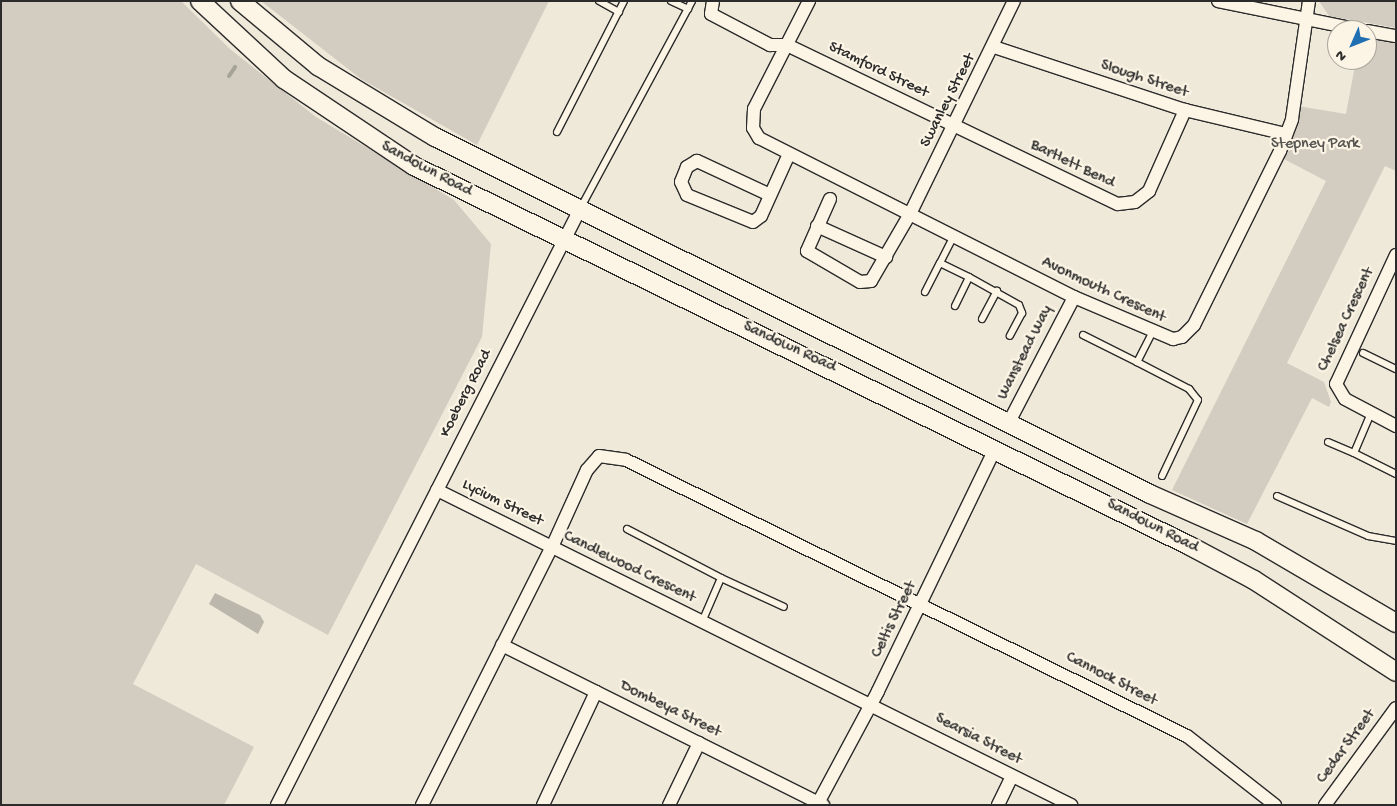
<!DOCTYPE html>
<style>
body{margin:0}
#map{position:relative;width:1397px;height:806px;overflow:hidden;background:#efe9da;font-family:"Gochi Hand",sans-serif}
div>[style]{position:absolute}
[style*='--x']{left:calc(var(--x)*1px);top:calc(var(--y)*1px);width:calc(var(--w)*1px);rotate:calc(var(--a)*1deg)}
.green>*{inset:0;background:#d2cdc0}
.stream>*{height:4px;margin:-2px;padding:0 2px;transform-origin:2px;border-radius:2px;background:#a6a399}
.building>*{inset:0;background:#bcb7ac}
.roads{filter:drop-shadow(1px 0 #2b2b2b) drop-shadow(-1px 0 #2b2b2b) drop-shadow(0 1px #2b2b2b) drop-shadow(0 -1px #2b2b2b)}
.service>*{height:6px;margin:-3px;padding:0 3px;transform-origin:3px;border-radius:3px;background:#fcf5e5}
.minor>*{height:12px;margin:-6px;padding:0 6px;transform-origin:6px;border-radius:6px;background:#fcf5e5}
.secondary>*{height:18px;margin:-9px;padding:0 9px;transform-origin:9px;border-radius:9px;background:#fcf5e5}
span{translate:-50% -50%;white-space:nowrap;text-align:center;line-height:1.15;-webkit-text-stroke:4.5px #fcf5e5;paint-order:stroke}
.street-label{font-size:16px;color:#2b2b2b}
.park-label{font-size:16px;color:#555450}
.frame{position:absolute;inset:0;border:2px solid #2b2b2b;pointer-events:none}
.north{position:absolute;left:1327px;top:20px;width:50px;height:50px;box-sizing:border-box;background:#fcf5e5;border:1px solid #a8a49b;border-radius:50%;rotate:226deg;font-size:14px;font-weight:700;line-height:20px;text-align:center;color:#2b2b2b}
.north::after{content:'';display:block;margin:auto;width:18px;height:22px;background:#1f6fb2;clip-path:polygon(50% 0,100% 100%,50% 72%,0 100%)}
</style>
<div id="map">
<div class="green">
<i style="clip-path:polygon(1px 1px,181px 1px,230px 49px,316px 117px,454px 200px,491px 244px,482px 337px,328px 635px,196px 564px,133px 684px,254px 747px,224px 805px,1px 805px)"></i>
<i style="clip-path:polygon(261px 1px,549px 1px,477px 145px,361px 79px)"></i>
<i style="clip-path:polygon(1319px 1px,1396px 1px,1396px 28px,1329px 16px)"></i>
<i style="clip-path:polygon(1367px 38px,1396px 43px,1396px 171px,1385px 166px,1287px 363px,1324px 382px,1331px 402px,1329px 407px,1312px 398px,1247px 524px,1172px 490px,1326px 181px,1282px 158px,1298px 106px,1346px 114px,1356px 60px,1367px 60px)"></i>
</div>
<div class="stream">
<i style="--x:229;--y:76;--w:11;--a:-56"></i>
</div>
<div class="building">
<i style="clip-path:polygon(215px 593px,260px 615px,264px 622px,258px 634px,209px 604px)"></i>
</div>
<div class="roads">
<div class="service">
<i style="--x:599;--y:1;--w:23;--a:29"></i>
<i style="--x:671;--y:1;--w:19;--a:25"></i>
<i style="--x:557;--y:132;--w:147;--a:-62.9"></i>
<i style="--x:580;--y:209;--w:236;--a:-61.7"></i>
<i style="--x:940;--y:263;--w:29;--a:-63"></i>
<i style="--x:925;--y:292;--w:33;--a:-63"></i>
<i style="--x:940;--y:263;--w:32;--a:26"></i>
<i style="--x:969;--y:277;--w:57;--a:29.2"></i>
<i style="--x:1019;--y:305;--w:9;--a:69"></i>
<i style="--x:1022;--y:313;--w:26;--a:118"></i>
<i style="--x:955;--y:306;--w:32;--a:-64"></i>
<i style="--x:982;--y:319;--w:32;--a:-62"></i>
<i style="--x:1152;--y:333;--w:33;--a:117"></i>
<i style="--x:1137;--y:362;--w:59;--a:27.4"></i>
<i style="--x:1189;--y:389;--w:14;--a:51"></i>
<i style="--x:1198;--y:400;--w:84;--a:115.3"></i>
<i style="--x:1083;--y:335;--w:60;--a:26.6"></i>
<i style="--x:1363;--y:353;--w:37;--a:26"></i>
<i style="--x:1371;--y:413;--w:43;--a:113"></i>
<i style="--x:1354;--y:453;--w:47;--a:26.6"></i>
<i style="--x:1328;--y:442;--w:28;--a:23"></i>
<i style="--x:1277;--y:496;--w:99;--a:23.7"></i>
<i style="--x:1368;--y:536;--w:28;--a:10"></i>
<i style="--x:627;--y:529;--w:106;--a:27.5"></i>
<i style="--x:721;--y:578;--w:48;--a:113.4"></i>
<i style="--x:721;--y:578;--w:69;--a:24.7"></i>
</div>
<div class="minor">
<i style="--x:713;--y:1;--w:13;--a:99"></i>
<i style="--x:711;--y:14;--w:67;--a:27.7"></i>
<i style="--x:770;--y:45;--w:17;--a:0"></i>
<i style="--x:787;--y:45;--w:367;--a:25.7"></i>
<i style="--x:1118;--y:204;--w:17;--a:-7"></i>
<i style="--x:1135;--y:202;--w:18;--a:-38"></i>
<i style="--x:1149;--y:191;--w:89;--a:-66"></i>
<i style="--x:809;--y:1;--w:121;--a:117"></i>
<i style="--x:754;--y:109;--w:19;--a:93"></i>
<i style="--x:753;--y:128;--w:12;--a:59"></i>
<i style="--x:759;--y:138;--w:353;--a:26.8"></i>
<i style="--x:1074;--y:297;--w:108;--a:23"></i>
<i style="--x:1173;--y:339;--w:9;--a:-13"></i>
<i style="--x:1182;--y:337;--w:17;--a:-45"></i>
<i style="--x:1194;--y:325;--w:194;--a:-63.7"></i>
<i style="--x:1280;--y:151;--w:34;--a:-69"></i>
<i style="--x:1292;--y:119;--w:119;--a:-81.8"></i>
<i style="--x:1218;--y:1;--w:146;--a:11.5"></i>
<i style="--x:1367;--y:31;--w:29;--a:10"></i>
<i style="--x:994;--y:47;--w:201;--a:18.3"></i>
<i style="--x:1185;--y:110;--w:104;--a:13.4"></i>
<i style="--x:770;--y:195;--w:81;--a:-155"></i>
<i style="--x:697;--y:161;--w:12;--a:149"></i>
<i style="--x:687;--y:167;--w:16;--a:112"></i>
<i style="--x:681;--y:182;--w:14;--a:65"></i>
<i style="--x:687;--y:195;--w:71;--a:22.2"></i>
<i style="--x:753;--y:222;--w:10;--a:-37"></i>
<i style="--x:761;--y:216;--w:68;--a:-65.7"></i>
<i style="--x:830;--y:199;--w:57;--a:113.9"></i>
<i style="--x:807;--y:251;--w:61;--a:30.3"></i>
<i style="--x:860;--y:282;--w:11;--a:-5"></i>
<i style="--x:871;--y:281;--w:78;--a:-59.8"></i>
<i style="--x:910;--y:214;--w:237;--a:-64"></i>
<i style="--x:817;--y:226;--w:76;--a:24.2"></i>
<i style="--x:1396;--y:255;--w:142;--a:114.9"></i>
<i style="--x:1336;--y:384;--w:17;--a:59"></i>
<i style="--x:1345;--y:399;--w:58;--a:27.9"></i>
<i style="--x:1008;--y:424;--w:143;--a:-62.5"></i>
<i style="--x:437;--y:490;--w:128;--a:26.4"></i>
<i style="--x:552;--y:547;--w:85;--a:-65.6"></i>
<i style="--x:587;--y:470;--w:18;--a:-49"></i>
<i style="--x:599;--y:456;--w:27;--a:8"></i>
<i style="--x:626;--y:460;--w:625;--a:26.2"></i>
<i style="--x:1187;--y:736;--w:112;--a:38.1"></i>
<i style="--x:502;--y:645;--w:359;--a:26.5"></i>
<i style="--x:277;--y:805;--w:669;--a:-63.05"></i>
<i style="--x:422;--y:805;--w:289;--a:-63.3"></i>
<i style="--x:552;--y:547;--w:580;--a:26.43"></i>
<i style="--x:543;--y:805;--w:125;--a:-64.9"></i>
<i style="--x:669;--y:805;--w:69;--a:-64.2"></i>
<i style="--x:817;--y:805;--w:129;--a:-61.8"></i>
<i style="--x:878;--y:691;--w:269;--a:-64.2"></i>
<i style="--x:998;--y:805;--w:32;--a:-64"></i>
<i style="--x:1325;--y:805;--w:120;--a:-53.8"></i>
</div>
<div class="secondary">
<i style="--x:200;--y:1;--w:115;--a:42.9"></i>
<i style="--x:284;--y:79;--w:156;--a:33.8"></i>
<i style="--x:414;--y:166;--w:864;--a:26.09"></i>
<i style="--x:1190;--y:546;--w:72;--a:28"></i>
<i style="--x:1254;--y:580;--w:169;--a:32.9"></i>
<i style="--x:240;--y:1;--w:102;--a:39.8"></i>
<i style="--x:318;--y:66;--w:137;--a:31.3"></i>
<i style="--x:435;--y:137;--w:799;--a:26.53"></i>
<i style="--x:1150;--y:494;--w:116;--a:23.9"></i>
<i style="--x:1256;--y:541;--w:162;--a:30.4"></i>
</div>
</div>
<div class="street-label">
<span style="left:878px;top:71px;rotate:26deg">Stamford Street</span>
<span style="left:1144px;top:80px;rotate:18deg">Slough Street</span>
<span style="left:949px;top:101px;rotate:-63deg">Swanley Street</span>
<span style="left:1072px;top:165px;rotate:26deg">Bartlett Bend</span>
<span style="left:426px;top:170px;rotate:28deg">Sandown Road</span>
<span style="left:1103px;top:291px;rotate:25deg">Avonmouth Crescent</span>
<span style="left:1347px;top:320px;rotate:-65deg">Chelsea Crescent</span>
<span style="left:789px;top:348px;rotate:25deg">Sandown Road</span>
<span style="left:1026px;top:353px;rotate:-63deg">Wanstead Way</span>
<span style="left:467px;top:394px;rotate:-63deg">Koeberg Road</span>
<span style="left:502px;top:504px;rotate:26deg">Lycium Street</span>
<span style="left:1152px;top:527px;rotate:27deg">Sandown Road</span>
<span style="left:629px;top:568px;rotate:26deg">Candlewood Crescent</span>
<span style="left:895px;top:620px;rotate:-64deg">Celtis Street</span>
<span style="left:1111px;top:680px;rotate:27deg">Cannock Street</span>
<span style="left:670px;top:710px;rotate:26deg">Dombeya Street</span>
<span style="left:978px;top:740px;rotate:27deg">Searsia Street</span>
<span style="left:1347px;top:747px;rotate:-54deg">Cedar Street</span>
</div>
<div class="park-label">
<span style="left:1315px;top:145px">Stepney Park</span>
</div>
<div class="frame"></div>
<div class="north">N</div>
</div>
